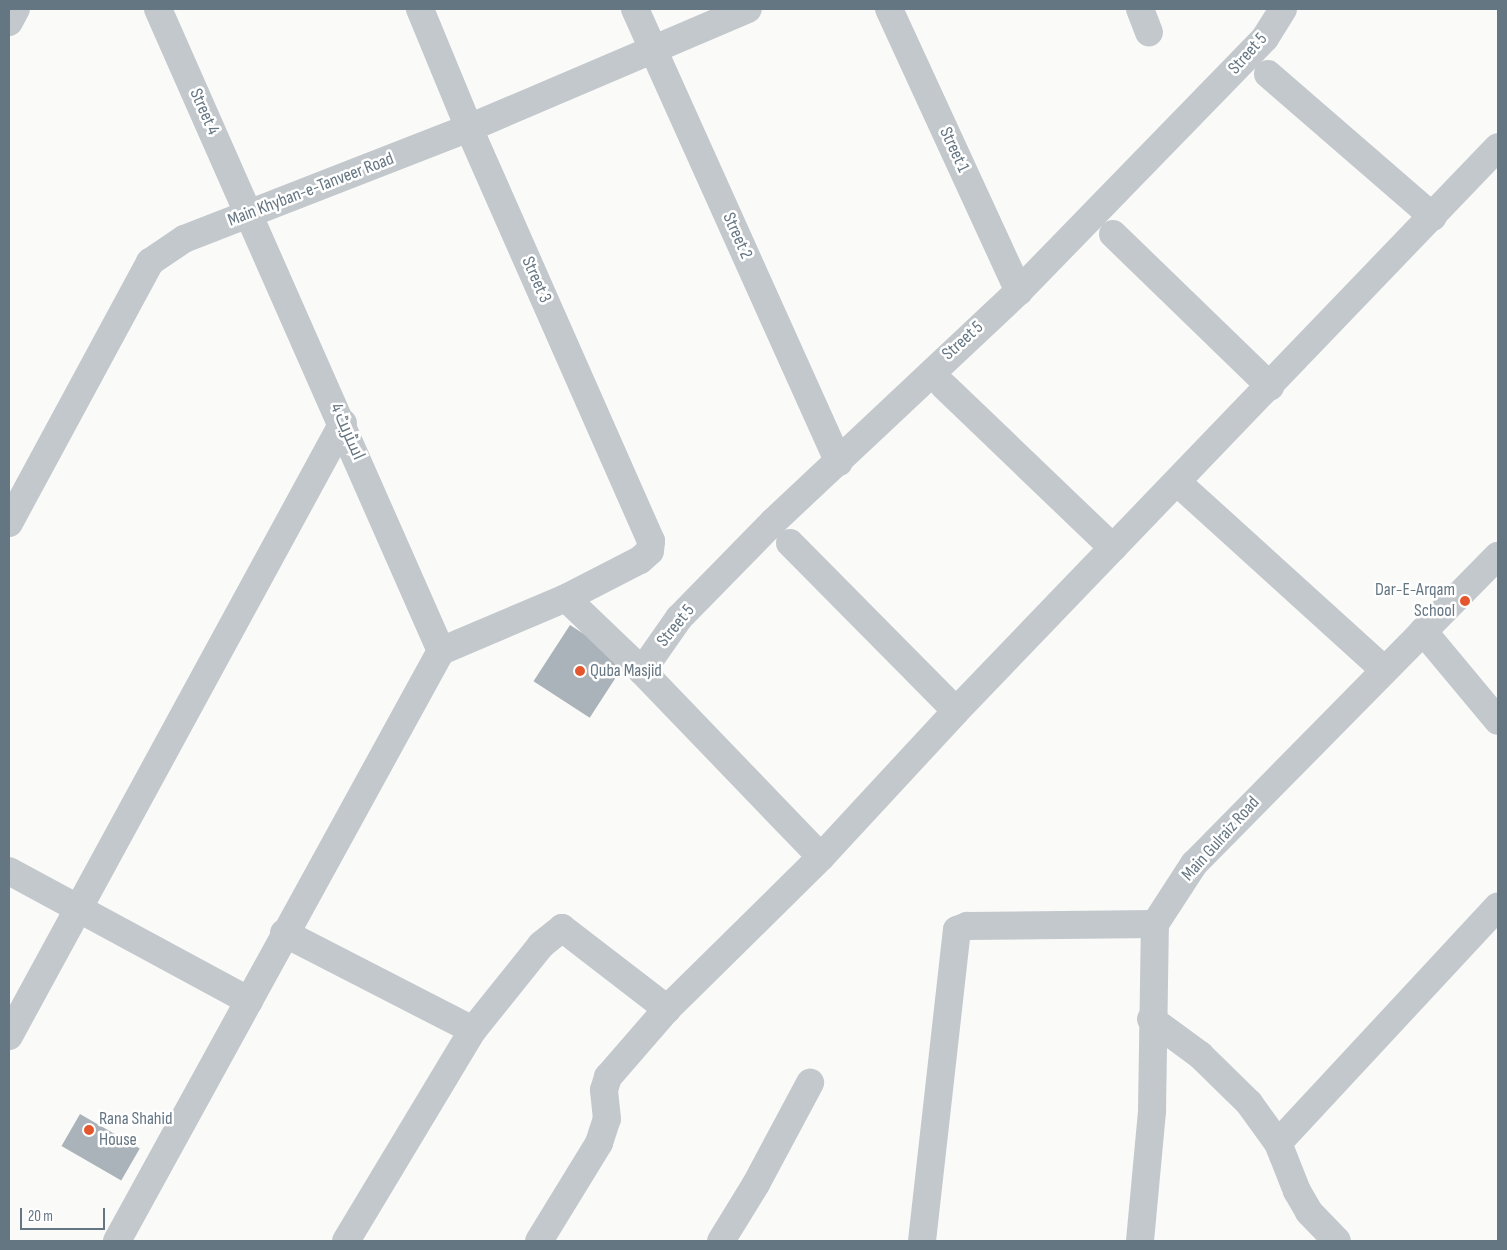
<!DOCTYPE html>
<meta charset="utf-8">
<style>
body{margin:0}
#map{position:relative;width:1507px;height:1250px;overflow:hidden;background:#fafaf8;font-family:"Sofia Sans Condensed",Cairo,sans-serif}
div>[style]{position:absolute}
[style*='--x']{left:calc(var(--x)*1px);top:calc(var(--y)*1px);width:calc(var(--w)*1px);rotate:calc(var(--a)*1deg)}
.building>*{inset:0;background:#aab3b9;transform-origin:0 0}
.minor>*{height:28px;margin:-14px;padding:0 14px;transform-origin:14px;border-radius:14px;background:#c3c8cc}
.dots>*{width:14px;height:14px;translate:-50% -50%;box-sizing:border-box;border:2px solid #fff;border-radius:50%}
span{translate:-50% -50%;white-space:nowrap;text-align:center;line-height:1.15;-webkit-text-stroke:5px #fff;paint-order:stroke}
.street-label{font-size:18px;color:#657683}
.poi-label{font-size:18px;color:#657683}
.right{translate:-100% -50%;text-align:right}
.left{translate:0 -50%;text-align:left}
.frame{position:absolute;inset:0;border:10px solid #657683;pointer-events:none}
.scale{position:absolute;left:20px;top:1208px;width:85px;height:22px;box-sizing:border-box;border:2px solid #657683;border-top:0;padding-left:6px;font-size:15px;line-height:18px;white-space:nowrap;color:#657683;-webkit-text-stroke:4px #fff;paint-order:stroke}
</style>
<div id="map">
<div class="building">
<i style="left:570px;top:625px;width:67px;height:67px;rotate:33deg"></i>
<i style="left:80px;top:1114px;width:69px;height:37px;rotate:30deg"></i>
</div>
<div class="minor">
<i style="--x:158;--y:9;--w:702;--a:66.21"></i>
<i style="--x:635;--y:9;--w:497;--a:65.8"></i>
<i style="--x:889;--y:9;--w:311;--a:65.3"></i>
<i style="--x:1140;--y:9;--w:25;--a:69"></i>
<i style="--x:9;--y:22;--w:15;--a:-62"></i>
<i style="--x:1268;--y:74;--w:218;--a:40.9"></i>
<i style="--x:1113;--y:234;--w:219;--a:44.1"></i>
<i style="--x:944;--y:386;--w:234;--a:43.8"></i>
<i style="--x:1177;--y:482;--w:280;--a:42.2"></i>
<i style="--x:9;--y:523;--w:297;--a:-61.6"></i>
<i style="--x:150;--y:262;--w:41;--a:-34.1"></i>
<i style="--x:184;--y:239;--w:306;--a:-21.3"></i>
<i style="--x:469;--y:128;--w:303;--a:-23.1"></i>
<i style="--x:790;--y:543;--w:236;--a:45.3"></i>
<i style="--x:566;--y:598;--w:105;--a:43.8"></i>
<i style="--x:642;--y:671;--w:258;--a:46.1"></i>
<i style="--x:1423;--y:631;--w:117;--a:50.2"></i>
<i style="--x:642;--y:671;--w:65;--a:-55.1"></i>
<i style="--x:679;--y:618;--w:134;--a:-45.6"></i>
<i style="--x:773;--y:522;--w:337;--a:-43.2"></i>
<i style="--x:1019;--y:291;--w:353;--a:-45.8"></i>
<i style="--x:1265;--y:38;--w:34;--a:-58"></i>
<i style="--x:9;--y:871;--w:273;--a:28.4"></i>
<i style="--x:284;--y:933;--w:212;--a:27.2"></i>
<i style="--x:1151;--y:1019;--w:61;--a:36.3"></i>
<i style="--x:1200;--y:1055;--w:69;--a:44.4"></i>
<i style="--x:1249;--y:1103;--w:49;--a:54.1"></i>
<i style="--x:1278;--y:1143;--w:52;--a:68.4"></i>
<i style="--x:1297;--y:1191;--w:24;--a:60"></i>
<i style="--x:1309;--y:1212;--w:40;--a:46"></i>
<i style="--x:9;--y:1036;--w:698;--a:-61.42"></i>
<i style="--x:1278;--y:1143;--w:323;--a:-47.1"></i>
<i style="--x:117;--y:1241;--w:673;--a:-61.23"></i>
<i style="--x:441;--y:651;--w:136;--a:-23"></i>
<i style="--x:566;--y:598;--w:83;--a:-27.2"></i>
<i style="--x:640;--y:560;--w:13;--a:-42"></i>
<i style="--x:650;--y:551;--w:10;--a:-84"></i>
<i style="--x:651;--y:541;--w:451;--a:-113.8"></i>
<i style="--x:469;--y:128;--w:129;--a:-112.4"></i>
<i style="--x:346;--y:1241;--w:246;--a:-59"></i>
<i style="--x:473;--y:1030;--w:109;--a:-51.3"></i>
<i style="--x:541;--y:945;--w:27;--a:-39"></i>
<i style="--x:562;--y:928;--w:133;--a:37.6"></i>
<i style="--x:539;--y:1241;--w:115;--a:-58.5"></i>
<i style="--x:599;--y:1143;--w:25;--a:-72"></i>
<i style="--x:607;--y:1119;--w:29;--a:-96"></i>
<i style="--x:604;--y:1090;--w:14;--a:-73"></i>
<i style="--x:608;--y:1077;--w:90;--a:-49.1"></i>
<i style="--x:667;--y:1009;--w:216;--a:-44.6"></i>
<i style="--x:821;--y:857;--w:199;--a:-47.2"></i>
<i style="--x:956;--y:711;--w:782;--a:-46.14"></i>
<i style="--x:721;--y:1241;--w:67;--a:-58.4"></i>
<i style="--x:756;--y:1184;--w:115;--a:-61.9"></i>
<i style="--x:922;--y:1241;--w:313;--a:-83.6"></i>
<i style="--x:957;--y:930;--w:11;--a:-22"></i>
<i style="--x:967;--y:926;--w:188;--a:-0.6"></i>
<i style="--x:1140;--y:1241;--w:131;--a:-84.7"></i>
<i style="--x:1152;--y:1111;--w:187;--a:-89.1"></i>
<i style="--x:1155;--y:924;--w:72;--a:-57"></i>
<i style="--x:1194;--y:864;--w:433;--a:-45.4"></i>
</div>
<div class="dots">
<i style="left:1465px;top:601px;background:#e4572e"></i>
<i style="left:580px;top:671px;background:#e4572e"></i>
<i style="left:89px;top:1130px;background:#e4572e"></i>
</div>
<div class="street-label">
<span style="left:1248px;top:54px;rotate:-48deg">Street 5</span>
<span style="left:204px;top:112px;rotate:66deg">Street 4</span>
<span style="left:954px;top:150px;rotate:65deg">Street 1</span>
<span style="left:311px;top:190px;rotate:-21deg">Main Khyban-e-Tanveer Road</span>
<span style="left:737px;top:236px;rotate:66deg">Street 2</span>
<span style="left:536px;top:280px;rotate:66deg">Street 3</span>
<span style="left:963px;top:341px;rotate:-42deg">Street 5</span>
<span style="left:347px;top:432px;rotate:66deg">اسٹریٹ 4</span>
<span style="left:676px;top:626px;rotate:-51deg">Street 5</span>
<span style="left:1221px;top:839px;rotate:-48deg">Main Gulraiz Road</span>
</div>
<div class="poi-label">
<span class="right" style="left:1455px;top:601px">Dar-E-Arqam<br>School</span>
<span class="left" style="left:590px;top:671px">Quba Masjid</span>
<span class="left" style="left:99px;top:1130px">Rana Shahid<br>House</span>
</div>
<div class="frame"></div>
<div class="scale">20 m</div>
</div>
